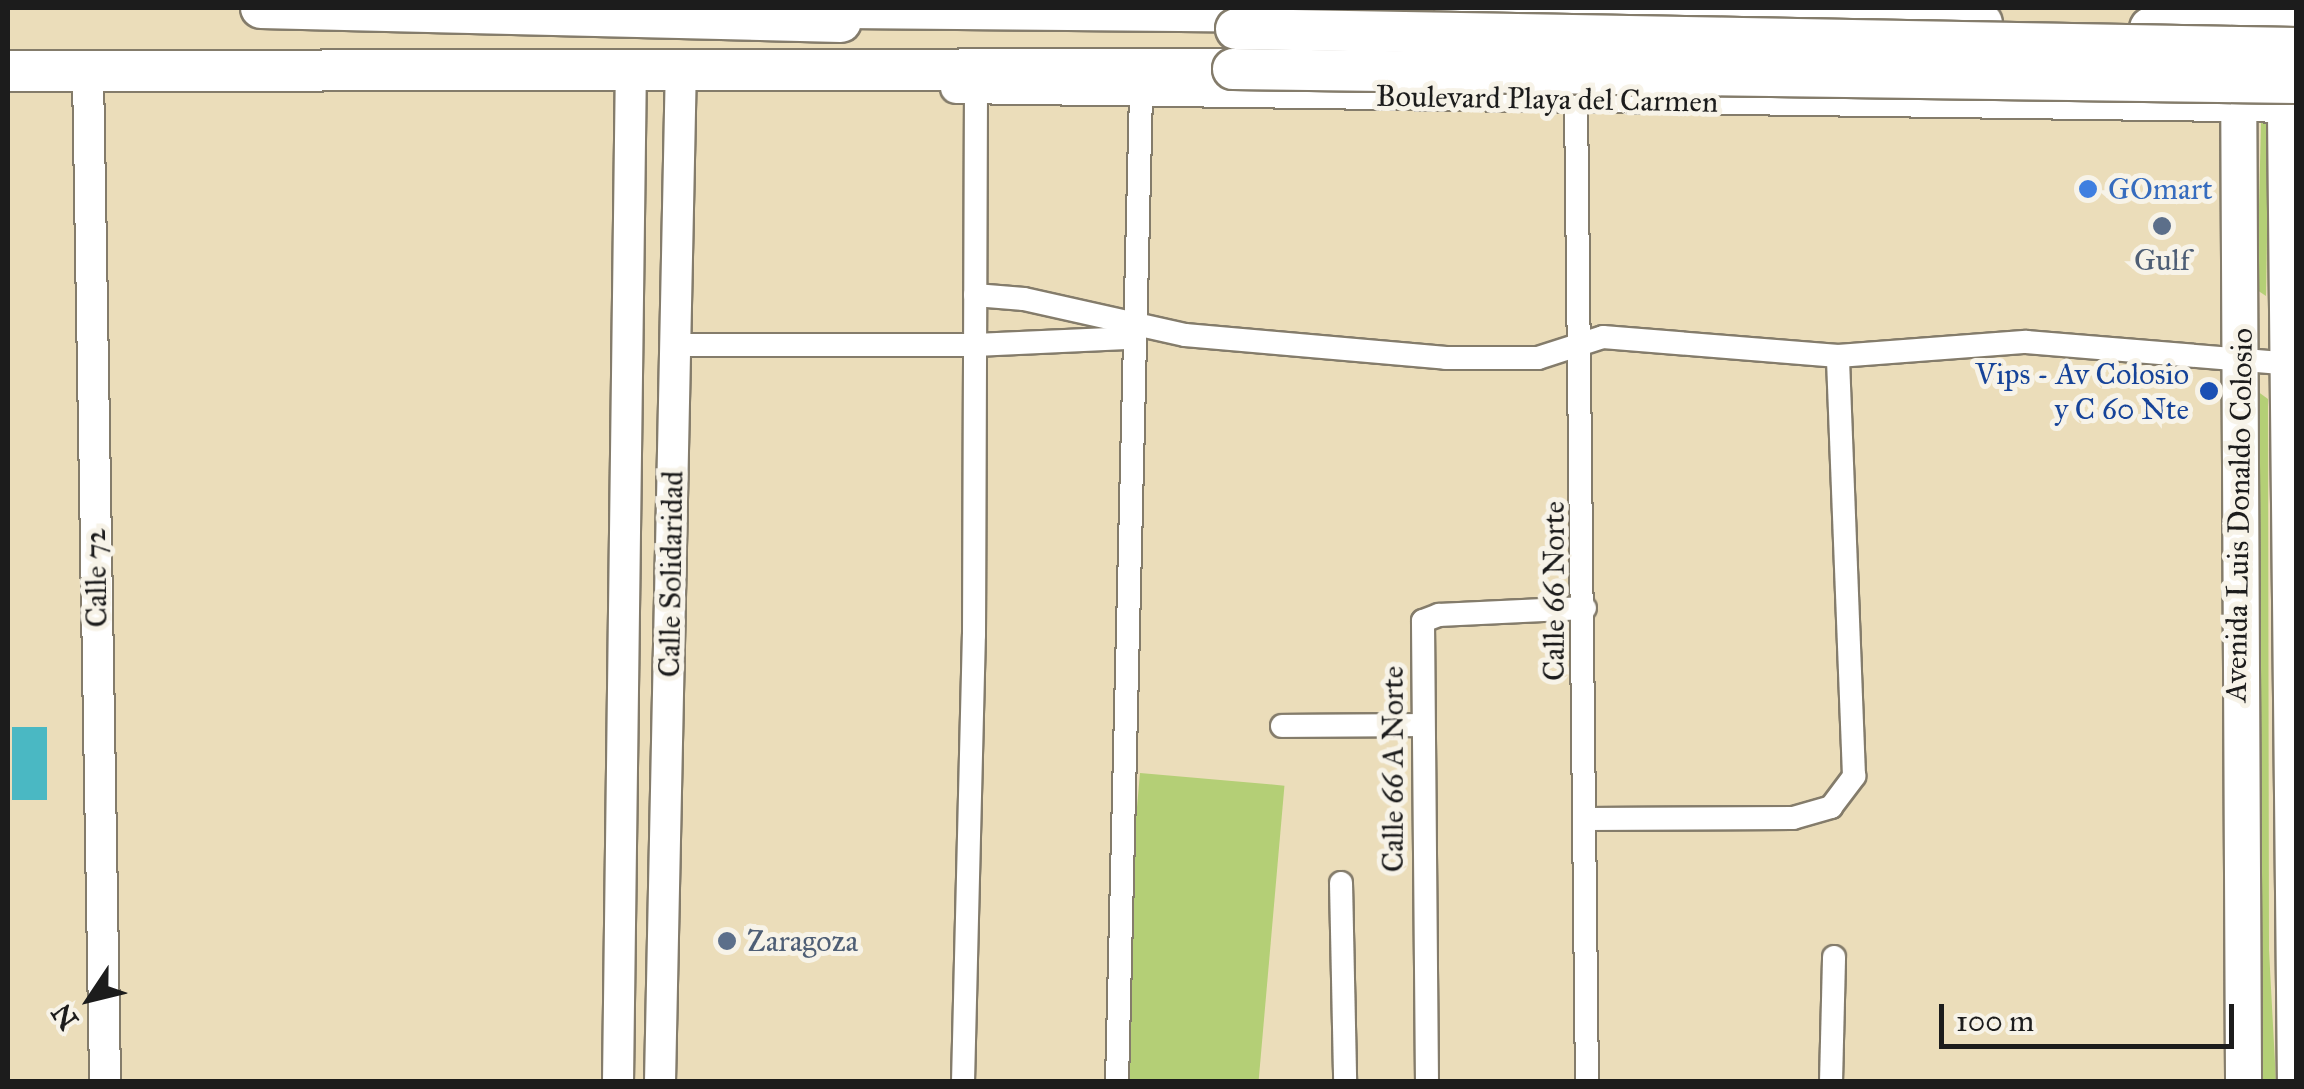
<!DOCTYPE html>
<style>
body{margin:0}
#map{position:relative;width:2304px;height:1089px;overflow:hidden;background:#ebddba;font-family:"IM FELL Great Primer",serif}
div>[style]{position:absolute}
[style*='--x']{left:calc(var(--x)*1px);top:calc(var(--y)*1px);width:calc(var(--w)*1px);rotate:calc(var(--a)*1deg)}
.green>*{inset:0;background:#b4cf76;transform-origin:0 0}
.water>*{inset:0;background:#4ab8c3;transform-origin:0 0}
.roads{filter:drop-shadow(2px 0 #847c6b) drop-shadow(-2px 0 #847c6b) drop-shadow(0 2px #847c6b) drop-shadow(0 -2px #847c6b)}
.street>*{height:22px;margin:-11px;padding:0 11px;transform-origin:11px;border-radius:11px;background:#fff}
.secondary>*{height:30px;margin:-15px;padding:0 15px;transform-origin:15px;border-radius:15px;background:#fff}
.primary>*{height:35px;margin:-17.5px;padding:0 17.5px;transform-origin:17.5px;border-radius:17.5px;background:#fff}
.highway>*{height:40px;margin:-20px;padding:0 20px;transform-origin:20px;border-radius:20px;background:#fff}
.bridges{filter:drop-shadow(2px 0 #847c6b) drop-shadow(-2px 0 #847c6b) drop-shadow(0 2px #847c6b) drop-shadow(0 -2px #847c6b)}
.highway-bridge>*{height:40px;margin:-20px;padding:0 20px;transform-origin:20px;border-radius:20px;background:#fff}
.dots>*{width:28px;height:28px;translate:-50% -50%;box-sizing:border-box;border:5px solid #f7f3e8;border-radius:50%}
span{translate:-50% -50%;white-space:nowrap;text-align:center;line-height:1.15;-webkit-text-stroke:10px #f7f3e8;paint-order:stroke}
.street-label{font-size:30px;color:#1c1c1c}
.shop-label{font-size:30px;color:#366cbe}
.left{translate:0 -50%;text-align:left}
.service-label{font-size:30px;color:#4e5e75}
.transit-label{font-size:30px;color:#164399}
.right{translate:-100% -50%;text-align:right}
.frame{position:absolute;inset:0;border:10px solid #1c1c1c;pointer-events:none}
.north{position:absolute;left:40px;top:949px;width:100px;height:100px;-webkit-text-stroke:8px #f7f3e8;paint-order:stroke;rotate:235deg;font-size:28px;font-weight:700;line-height:40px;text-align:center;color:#1c1c1c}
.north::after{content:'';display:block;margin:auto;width:35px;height:45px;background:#1c1c1c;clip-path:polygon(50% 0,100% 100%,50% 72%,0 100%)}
.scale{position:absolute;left:1939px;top:1004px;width:295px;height:45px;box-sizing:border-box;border:5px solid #1c1c1c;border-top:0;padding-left:12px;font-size:30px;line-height:35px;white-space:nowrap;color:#1c1c1c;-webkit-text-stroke:8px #f7f3e8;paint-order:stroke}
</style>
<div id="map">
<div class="green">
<i style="clip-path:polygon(2261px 123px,2269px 123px,2266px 296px,2257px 290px)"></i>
<i style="clip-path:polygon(2257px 391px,2268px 399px,2269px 950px,2276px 1082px,2263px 1081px,2257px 981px)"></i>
<i style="left:1140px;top:773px;width:145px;height:308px;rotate:5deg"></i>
</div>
<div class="water">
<i style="left:12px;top:727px;width:35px;height:73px"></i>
</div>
<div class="roads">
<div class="street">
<i style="--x:1576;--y:100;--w:982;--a:89.36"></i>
<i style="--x:975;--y:295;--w:49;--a:4.7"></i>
<i style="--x:1024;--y:299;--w:165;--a:12.6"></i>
<i style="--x:1185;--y:335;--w:262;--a:5"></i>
<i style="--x:1446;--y:358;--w:92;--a:0"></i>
<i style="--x:1538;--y:358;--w:68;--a:-17.9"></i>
<i style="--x:1603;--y:337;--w:236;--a:4.6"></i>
<i style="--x:1838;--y:356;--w:189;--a:-4.3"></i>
<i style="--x:2026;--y:342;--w:271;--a:4.7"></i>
<i style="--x:675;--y:345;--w:300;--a:0"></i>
<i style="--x:975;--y:345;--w:157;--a:-2.6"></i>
<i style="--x:1282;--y:726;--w:138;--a:-0.4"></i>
<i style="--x:1586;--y:819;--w:207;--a:-0.3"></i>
<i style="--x:1793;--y:818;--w:40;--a:-16"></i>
<i style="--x:1831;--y:807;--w:39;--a:-53"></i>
<i style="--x:1854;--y:776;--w:420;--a:-92.2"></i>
<i style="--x:1341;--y:883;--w:199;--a:88.8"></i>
<i style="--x:963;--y:1082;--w:447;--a:-88.6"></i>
<i style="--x:974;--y:635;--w:546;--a:-89.79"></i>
<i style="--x:1117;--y:1082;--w:988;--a:-88.61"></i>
<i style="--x:1427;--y:1082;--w:461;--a:-90.5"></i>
<i style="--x:1423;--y:621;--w:17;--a:-21"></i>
<i style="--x:1439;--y:615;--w:146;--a:-2.7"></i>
<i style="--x:1831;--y:1082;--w:125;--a:-88.6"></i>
</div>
<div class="secondary">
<i style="--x:2215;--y:11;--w:81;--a:4.2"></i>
<i style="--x:88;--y:74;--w:1008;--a:89.03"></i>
<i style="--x:956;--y:88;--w:1340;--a:0.81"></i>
<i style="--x:618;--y:1082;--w:1015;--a:-89.27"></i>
<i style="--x:660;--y:1082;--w:1016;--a:-88.82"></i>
</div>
<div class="primary">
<i style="--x:2284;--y:17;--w:1065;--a:89.41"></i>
<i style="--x:2238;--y:54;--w:1028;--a:89.72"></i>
</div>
<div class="highway">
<i style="--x:261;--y:8;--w:580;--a:1.38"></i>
<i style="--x:1455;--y:14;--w:527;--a:0.98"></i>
<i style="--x:813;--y:21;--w:35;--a:-22"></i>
<i style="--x:846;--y:8;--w:436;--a:0.5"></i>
<i style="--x:2150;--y:28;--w:45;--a:1.3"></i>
<i style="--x:2195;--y:29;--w:43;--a:-14.7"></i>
<i style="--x:8;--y:71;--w:1225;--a:-0.09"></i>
</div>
</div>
<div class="bridges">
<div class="highway-bridge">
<i style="--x:1236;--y:29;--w:1060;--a:1.03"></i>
<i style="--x:1233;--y:69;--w:1063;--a:0.75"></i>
</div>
</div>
<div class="dots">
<i style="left:2088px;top:189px;background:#3f7fe0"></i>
<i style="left:2162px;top:226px;background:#5c6f8a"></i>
<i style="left:2209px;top:391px;background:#1a4fb4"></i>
<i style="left:727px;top:941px;background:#5c6f8a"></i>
</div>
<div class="street-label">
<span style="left:1547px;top:99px;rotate:1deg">Boulevard Playa del Carmen</span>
<span style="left:2239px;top:515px;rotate:-89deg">Avenida Luis Donaldo Colosio</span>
<span style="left:671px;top:574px;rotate:-89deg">Calle Solidaridad</span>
<span style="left:96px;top:578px;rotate:-91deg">Calle 72</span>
<span style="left:1554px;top:591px;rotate:-90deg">Calle 66 Norte</span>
<span style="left:1393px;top:769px;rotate:-90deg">Calle 66 A Norte</span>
</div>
<div class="shop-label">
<span class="left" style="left:2108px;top:189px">GOmart</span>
</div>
<div class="service-label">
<span style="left:2162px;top:260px">Gulf</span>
<span class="left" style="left:747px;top:941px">Zaragoza</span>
</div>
<div class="transit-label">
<span class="right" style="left:2189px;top:391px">Vips - Av Colosio<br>y C 60 Nte</span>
</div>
<div class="frame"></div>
<div class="north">N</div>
<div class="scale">100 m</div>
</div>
